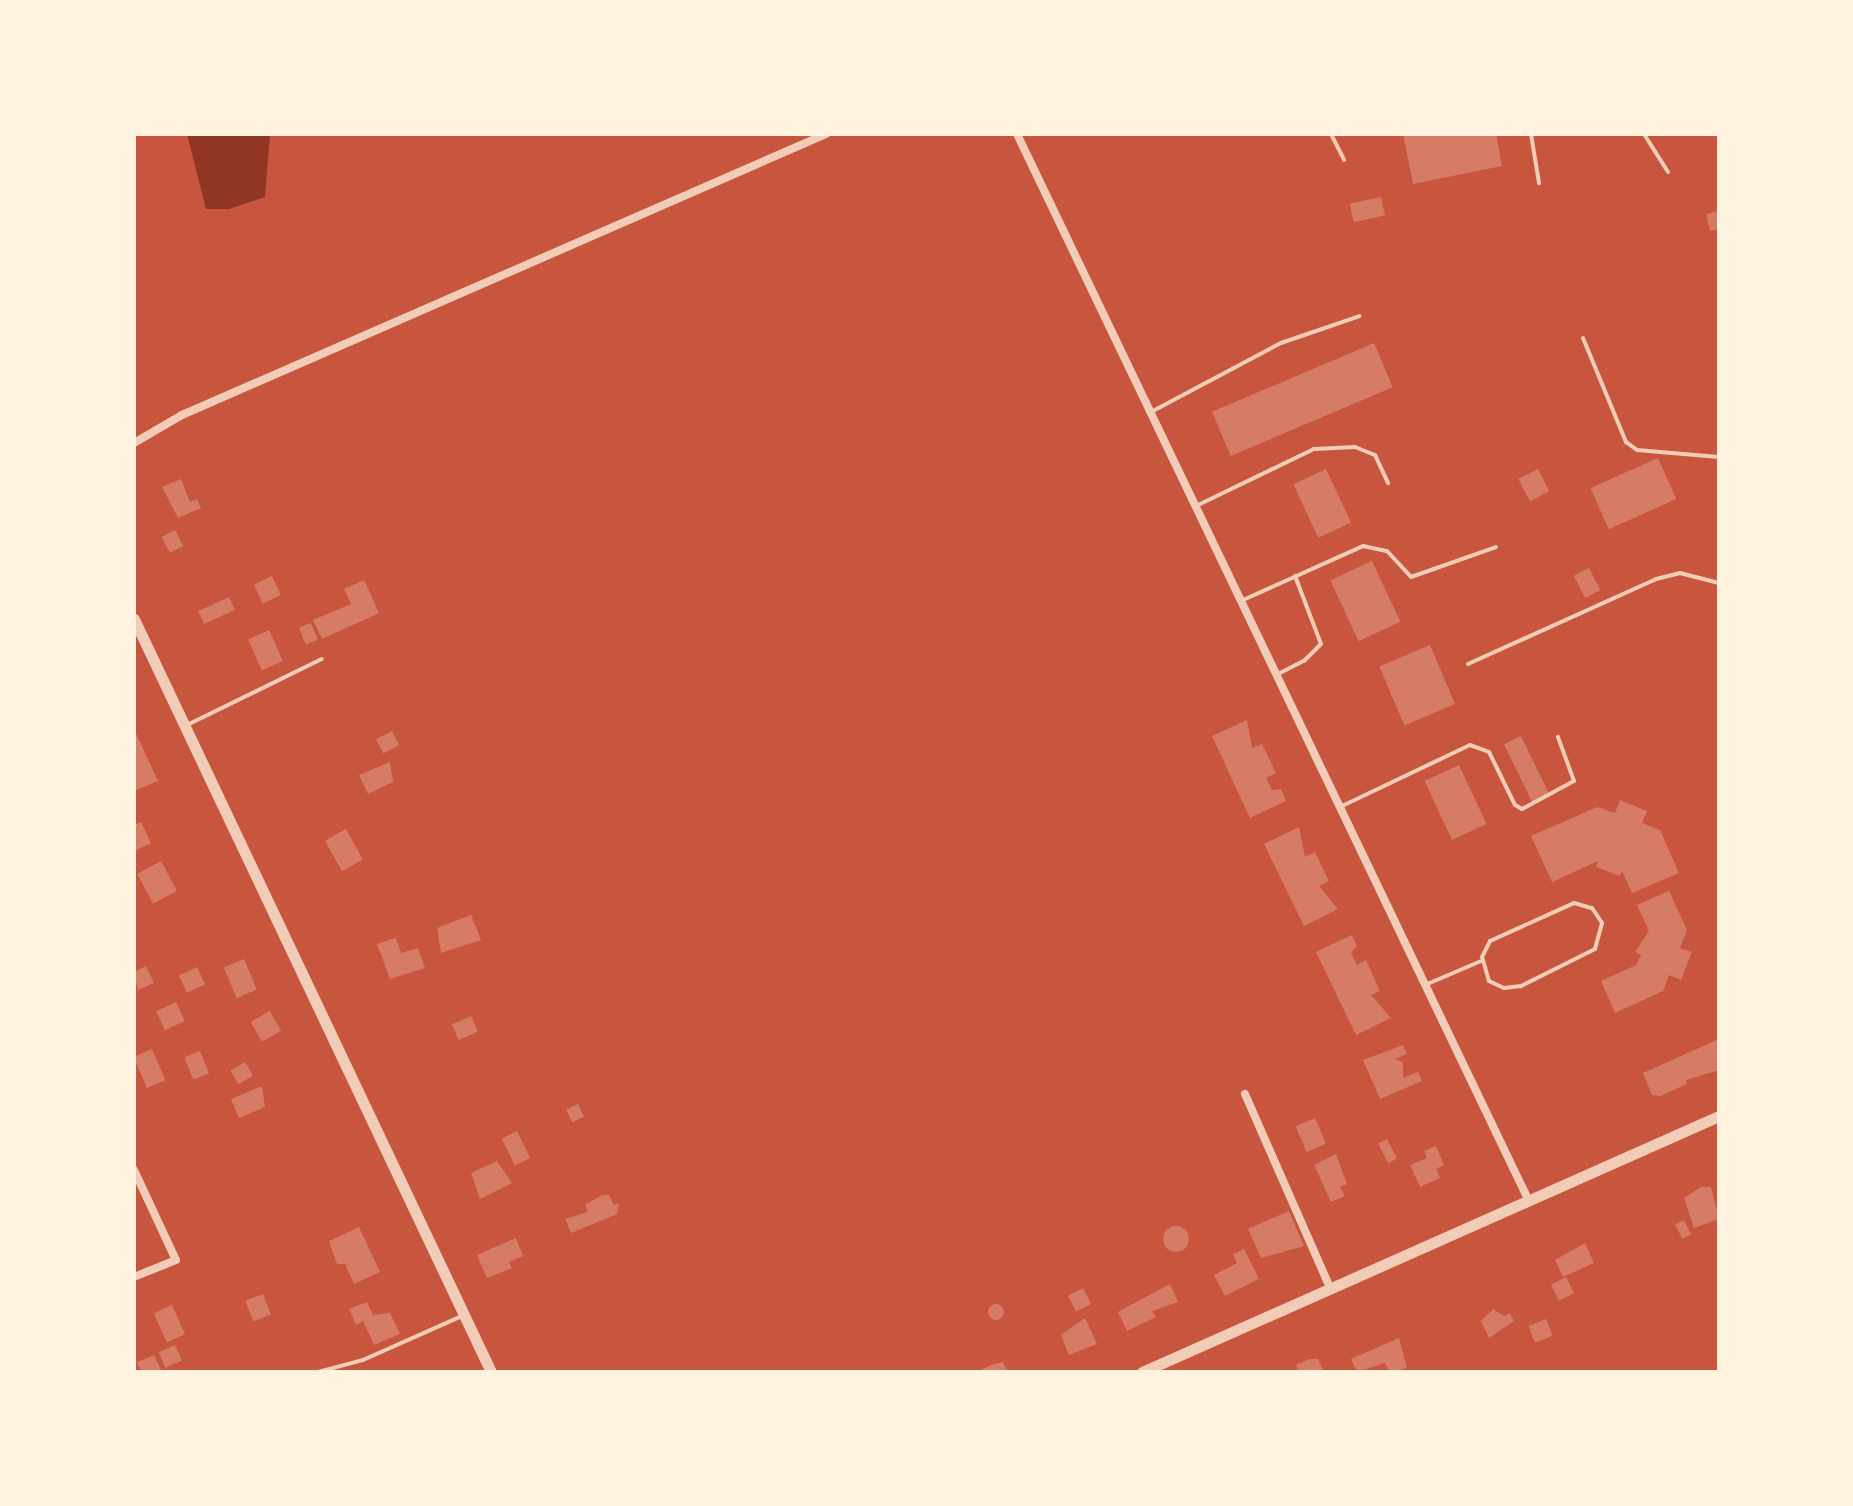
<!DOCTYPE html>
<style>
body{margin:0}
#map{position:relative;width:1853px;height:1506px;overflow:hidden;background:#c8553d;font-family:"Source Sans 3",sans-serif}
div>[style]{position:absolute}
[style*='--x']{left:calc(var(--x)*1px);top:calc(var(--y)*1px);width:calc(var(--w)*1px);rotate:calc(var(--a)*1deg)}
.water>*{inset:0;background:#8f3625}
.building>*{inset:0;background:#d67c66;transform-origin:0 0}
.round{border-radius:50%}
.service>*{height:4px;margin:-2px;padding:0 2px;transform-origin:2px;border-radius:2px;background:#f1ccb7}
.minor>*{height:8px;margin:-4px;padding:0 4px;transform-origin:4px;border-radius:4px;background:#f1ccb7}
.tertiary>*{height:11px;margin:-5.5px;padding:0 5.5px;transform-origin:5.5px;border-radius:5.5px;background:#f1ccb7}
span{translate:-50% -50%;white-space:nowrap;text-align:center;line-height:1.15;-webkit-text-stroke:6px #fff3e0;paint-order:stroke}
.frame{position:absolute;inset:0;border:136px solid #fff3e0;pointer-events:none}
</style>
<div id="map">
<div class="water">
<i style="clip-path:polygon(187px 134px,270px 134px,265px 197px,229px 209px,206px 209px)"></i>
</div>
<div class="building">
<i style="clip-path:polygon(1403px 134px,1496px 134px,1502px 166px,1413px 184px)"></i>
<i style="left:1381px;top:197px;width:19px;height:32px;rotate:78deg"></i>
<i style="clip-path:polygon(1719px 211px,1719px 229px,1710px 231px,1706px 214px)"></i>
<i style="left:1374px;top:343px;width:48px;height:176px;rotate:67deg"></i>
<i style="left:1658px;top:458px;width:45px;height:74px;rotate:66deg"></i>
<i style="left:1326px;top:469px;width:59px;height:36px;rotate:65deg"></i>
<i style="left:1538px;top:469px;width:25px;height:22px;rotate:63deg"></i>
<i style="clip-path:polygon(181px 479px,190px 502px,197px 499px,201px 508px,178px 518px,162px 487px)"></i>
<i style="left:175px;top:530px;width:18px;height:15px;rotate:63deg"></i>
<i style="left:1372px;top:561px;width:67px;height:46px;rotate:65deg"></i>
<i style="left:1589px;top:568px;width:25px;height:17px;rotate:63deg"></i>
<i style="left:272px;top:576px;width:21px;height:20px;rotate:65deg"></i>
<i style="clip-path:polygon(364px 580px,379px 613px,322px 639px,313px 620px,351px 604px,344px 589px)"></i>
<i style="left:229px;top:597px;width:14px;height:34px;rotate:65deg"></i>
<i style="left:311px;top:623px;width:18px;height:13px;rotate:68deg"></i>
<i style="left:269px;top:630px;width:34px;height:23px;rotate:66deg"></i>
<i style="left:1430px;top:645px;width:64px;height:55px;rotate:67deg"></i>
<i style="clip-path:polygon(1247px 720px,1252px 748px,1262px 744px,1276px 773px,1266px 778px,1272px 790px,1281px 789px,1286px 801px,1250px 818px,1212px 736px)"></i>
<i style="clip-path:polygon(134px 729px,158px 781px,134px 791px)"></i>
<i style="left:392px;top:731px;width:16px;height:18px;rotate:63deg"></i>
<i style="left:1521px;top:736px;width:64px;height:19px;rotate:64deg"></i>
<i style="clip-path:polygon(390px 762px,393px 782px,368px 794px,359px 775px)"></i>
<i style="left:1459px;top:765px;width:65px;height:38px;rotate:65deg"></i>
<i style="clip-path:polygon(1620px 800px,1647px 811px,1642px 823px,1660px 830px,1679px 873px,1632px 893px,1622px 871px,1620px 876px,1596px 867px,1598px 861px,1552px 882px,1531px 836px,1597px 807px,1615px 813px)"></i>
<i style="clip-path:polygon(141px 822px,151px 843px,134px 851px,134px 825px)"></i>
<i style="clip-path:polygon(1299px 827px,1305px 857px,1315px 852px,1329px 881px,1319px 886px,1338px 909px,1304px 926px,1264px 844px)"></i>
<i style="left:346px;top:829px;width:35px;height:24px;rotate:61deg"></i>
<i style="left:161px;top:861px;width:34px;height:27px;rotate:62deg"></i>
<i style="clip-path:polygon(1669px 891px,1687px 930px,1680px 948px,1692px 952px,1681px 980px,1669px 975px,1663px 991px,1615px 1013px,1601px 981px,1636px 965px,1641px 955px,1635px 952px,1649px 931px,1637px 905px)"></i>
<i style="clip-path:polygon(471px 915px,481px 940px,441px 953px,437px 928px)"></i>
<i style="clip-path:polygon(1352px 935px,1357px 946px,1351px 953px,1357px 965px,1366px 960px,1380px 991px,1371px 995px,1391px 1018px,1356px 1035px,1316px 952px)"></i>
<i style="clip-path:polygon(396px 938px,401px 953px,418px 948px,425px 968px,390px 979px,377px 944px)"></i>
<i style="left:244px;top:959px;width:33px;height:22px;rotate:67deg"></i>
<i style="clip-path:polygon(146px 966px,154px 983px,138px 990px,134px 972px)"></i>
<i style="left:197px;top:967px;width:19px;height:20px;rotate:65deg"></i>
<i style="left:176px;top:1002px;width:21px;height:22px;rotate:65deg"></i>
<i style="left:270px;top:1011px;width:23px;height:22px;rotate:61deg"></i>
<i style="left:471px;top:1016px;width:17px;height:21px;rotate:66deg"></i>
<i style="clip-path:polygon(1719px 1039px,1719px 1070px,1686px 1080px,1687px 1084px,1660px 1096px,1652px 1095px,1643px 1073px)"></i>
<i style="clip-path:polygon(1403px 1045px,1407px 1054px,1395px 1059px,1403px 1062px,1403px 1078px,1418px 1072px,1422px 1081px,1380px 1099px,1363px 1060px)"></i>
<i style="left:152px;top:1049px;width:34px;height:20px;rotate:67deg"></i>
<i style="left:200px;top:1051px;width:24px;height:17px;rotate:68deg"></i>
<i style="left:245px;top:1062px;width:16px;height:17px;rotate:60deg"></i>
<i style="clip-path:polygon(262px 1086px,265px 1107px,239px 1118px,231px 1099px)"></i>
<i style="left:578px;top:1104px;width:14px;height:13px;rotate:65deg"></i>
<i style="left:1315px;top:1118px;width:28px;height:21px;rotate:67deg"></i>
<i style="left:517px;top:1131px;width:30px;height:17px;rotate:64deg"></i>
<i style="left:1387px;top:1139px;width:22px;height:10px;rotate:63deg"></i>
<i style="clip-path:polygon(1436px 1146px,1444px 1165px,1436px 1169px,1440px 1178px,1420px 1187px,1410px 1165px,1427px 1158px,1424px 1151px)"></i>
<i style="clip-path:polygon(1336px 1154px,1347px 1184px,1340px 1187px,1345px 1196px,1331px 1202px,1314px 1165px)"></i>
<i style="clip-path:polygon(497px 1161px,512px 1183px,480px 1199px,471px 1173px)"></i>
<i style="clip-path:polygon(1701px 1187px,1711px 1187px,1719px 1219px,1694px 1228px,1684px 1198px)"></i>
<i style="clip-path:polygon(602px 1195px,609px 1195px,614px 1205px,619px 1203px,617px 1214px,571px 1233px,565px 1219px,588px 1212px,585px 1205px)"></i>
<i style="clip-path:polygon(1289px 1211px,1304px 1246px,1261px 1258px,1248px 1229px)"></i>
<i style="left:1684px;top:1220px;width:16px;height:10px;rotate:63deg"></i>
<i class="round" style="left:1163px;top:1226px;width:26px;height:26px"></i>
<i style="clip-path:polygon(359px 1227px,380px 1272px,354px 1284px,345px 1264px,337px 1264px,329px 1241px)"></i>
<i style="clip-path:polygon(516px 1238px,523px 1256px,509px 1262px,512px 1268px,487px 1278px,477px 1255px)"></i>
<i style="clip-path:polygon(1585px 1243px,1594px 1263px,1563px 1277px,1555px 1260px)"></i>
<i style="clip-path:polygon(1244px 1249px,1259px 1279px,1225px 1296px,1214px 1275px,1237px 1263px,1233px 1254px)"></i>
<i style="left:1566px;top:1277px;width:18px;height:17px;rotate:63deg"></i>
<i style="clip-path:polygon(1170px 1284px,1178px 1302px,1152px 1311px,1156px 1317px,1127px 1331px,1118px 1312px)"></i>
<i style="left:1083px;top:1288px;width:18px;height:17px;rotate:63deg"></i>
<i style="left:263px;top:1294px;width:22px;height:19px;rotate:69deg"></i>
<i style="clip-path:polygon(367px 1302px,373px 1315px,390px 1313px,400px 1334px,374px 1345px,363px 1321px,356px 1325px,349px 1309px)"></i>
<i class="round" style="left:988px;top:1304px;width:16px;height:16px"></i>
<i style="left:172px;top:1305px;width:32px;height:20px;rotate:66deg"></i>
<i style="clip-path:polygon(1493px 1309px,1504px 1316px,1510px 1313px,1514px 1321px,1489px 1338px,1481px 1321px)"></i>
<i style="clip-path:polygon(1085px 1318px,1097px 1344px,1069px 1355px,1061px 1335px)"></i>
<i style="left:1546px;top:1319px;width:18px;height:19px;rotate:68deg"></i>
<i style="clip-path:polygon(1399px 1338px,1407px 1368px,1389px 1372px,1385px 1363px,1357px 1372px,1351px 1359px)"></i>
<i style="left:175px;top:1345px;width:17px;height:18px;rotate:66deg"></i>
<i style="clip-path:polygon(154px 1355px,162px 1372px,141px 1372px,137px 1362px)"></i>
<i style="clip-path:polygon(1309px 1359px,1318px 1359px,1324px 1372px,1299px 1372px,1296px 1365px)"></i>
<i style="clip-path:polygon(1003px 1362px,1008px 1372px,975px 1372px,994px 1364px)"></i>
</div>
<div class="service">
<i style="--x:1331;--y:134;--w:29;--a:63"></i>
<i style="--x:1531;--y:134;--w:50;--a:80.7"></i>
<i style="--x:1644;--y:134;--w:45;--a:57.7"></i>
<i style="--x:1583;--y:338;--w:113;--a:67.5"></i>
<i style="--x:1626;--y:442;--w:14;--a:36"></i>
<i style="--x:1637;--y:450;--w:82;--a:4.9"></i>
<i style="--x:1151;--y:412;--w:147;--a:-28"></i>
<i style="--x:1281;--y:343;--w:83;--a:-18.9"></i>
<i style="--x:1196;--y:506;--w:131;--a:-25.8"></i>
<i style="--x:1314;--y:449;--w:41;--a:-2.8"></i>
<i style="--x:1355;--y:447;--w:22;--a:22"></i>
<i style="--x:1375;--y:455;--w:31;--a:65"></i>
<i style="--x:1243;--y:600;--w:132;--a:-24.2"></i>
<i style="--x:1363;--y:546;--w:25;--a:12"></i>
<i style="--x:1387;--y:551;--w:35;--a:47"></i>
<i style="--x:1411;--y:577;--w:90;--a:-19.4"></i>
<i style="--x:1468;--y:664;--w:206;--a:-24.3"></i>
<i style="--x:1656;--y:579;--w:25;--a:-14"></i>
<i style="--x:1680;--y:573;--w:40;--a:14.4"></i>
<i style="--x:1278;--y:674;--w:29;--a:-27"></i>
<i style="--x:1304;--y:661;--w:24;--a:-45"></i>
<i style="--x:1321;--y:644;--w:73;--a:-110.9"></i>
<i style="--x:187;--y:725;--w:150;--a:-26.1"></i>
<i style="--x:1340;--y:807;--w:144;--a:-25.5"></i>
<i style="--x:1470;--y:745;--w:20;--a:20"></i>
<i style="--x:1489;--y:752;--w:59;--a:63.9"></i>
<i style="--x:1515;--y:805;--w:8;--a:30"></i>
<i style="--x:1522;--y:809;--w:59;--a:-28.3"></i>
<i style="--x:1574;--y:781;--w:47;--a:-110"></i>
<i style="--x:1574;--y:903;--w:19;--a:16"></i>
<i style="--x:1592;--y:908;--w:18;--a:56"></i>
<i style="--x:1602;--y:923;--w:27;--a:105"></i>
<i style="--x:1595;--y:949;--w:83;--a:153.4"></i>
<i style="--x:1521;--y:986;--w:17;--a:173"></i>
<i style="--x:1504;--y:988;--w:17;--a:-155"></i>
<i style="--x:1489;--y:981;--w:25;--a:-106"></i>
<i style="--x:1482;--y:957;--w:18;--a:-63"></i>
<i style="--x:1490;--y:941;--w:92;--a:-24.3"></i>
<i style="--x:1425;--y:985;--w:61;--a:-23.2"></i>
<i style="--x:318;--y:1372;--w:47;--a:-14.9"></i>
<i style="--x:363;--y:1360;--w:108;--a:-24"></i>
</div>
<div class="minor">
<i style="--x:1017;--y:134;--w:1183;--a:64.37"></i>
<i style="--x:134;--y:443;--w:56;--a:-30.3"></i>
<i style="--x:182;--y:415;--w:703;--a:-23.57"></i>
<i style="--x:1245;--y:1094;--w:212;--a:66.3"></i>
<i style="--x:134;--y:1170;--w:99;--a:65"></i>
<i style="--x:176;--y:1260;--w:45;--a:158"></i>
</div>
<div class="tertiary">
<i style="--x:134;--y:619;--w:833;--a:64.63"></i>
<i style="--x:1142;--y:1372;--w:631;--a:-23.93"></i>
</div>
<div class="frame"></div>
</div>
